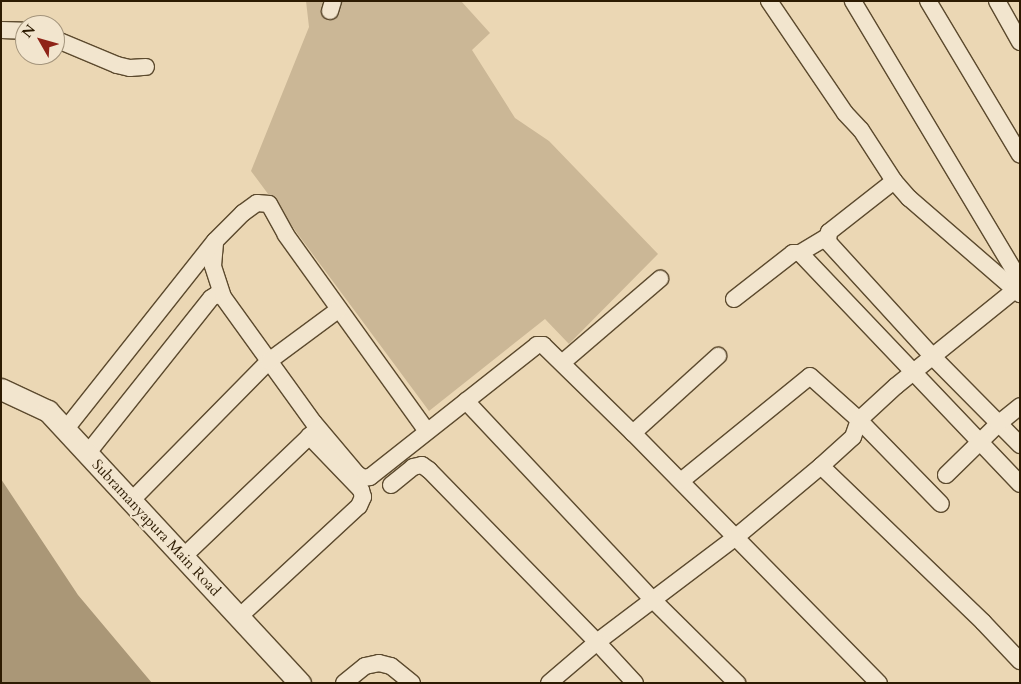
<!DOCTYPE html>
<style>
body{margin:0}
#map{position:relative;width:1021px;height:684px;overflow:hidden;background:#ebd7b4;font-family:Cardo,serif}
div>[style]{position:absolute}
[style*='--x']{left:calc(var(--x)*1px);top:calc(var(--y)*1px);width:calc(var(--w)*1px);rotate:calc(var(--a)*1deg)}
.green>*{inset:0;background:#cbb796}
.water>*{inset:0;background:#aa9777}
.roads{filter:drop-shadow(1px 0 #5c4a2e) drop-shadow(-1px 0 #5c4a2e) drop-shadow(0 1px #5c4a2e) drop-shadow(0 -1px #5c4a2e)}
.minor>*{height:16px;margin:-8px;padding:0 8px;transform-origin:8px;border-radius:8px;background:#f2e5ce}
.tertiary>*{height:21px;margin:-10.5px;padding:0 10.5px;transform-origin:10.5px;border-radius:10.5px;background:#f2e5ce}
span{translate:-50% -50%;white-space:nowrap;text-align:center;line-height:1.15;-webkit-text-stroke:4.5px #f2e5ce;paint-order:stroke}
.street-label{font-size:15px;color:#2d1b02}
.frame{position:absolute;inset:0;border:2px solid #2d1b02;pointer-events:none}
.north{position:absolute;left:15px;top:15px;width:50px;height:50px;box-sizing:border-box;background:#f2e5ce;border:1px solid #a3947c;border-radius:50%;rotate:308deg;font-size:14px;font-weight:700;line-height:20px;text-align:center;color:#2d1b02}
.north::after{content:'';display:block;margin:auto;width:18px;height:22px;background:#8f2418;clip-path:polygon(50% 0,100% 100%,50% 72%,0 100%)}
</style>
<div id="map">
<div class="green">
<i style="clip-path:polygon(306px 1px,461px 1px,490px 33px,472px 50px,515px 118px,549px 141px,658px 254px,569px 344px,545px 319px,429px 411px,251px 171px,309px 27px)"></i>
</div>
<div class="water">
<i style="clip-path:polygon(1px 479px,78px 595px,152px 683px,1px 683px)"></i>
</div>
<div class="roads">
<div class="minor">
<i style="--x:769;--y:1;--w:135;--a:55.8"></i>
<i style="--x:845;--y:113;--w:23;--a:47"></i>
<i style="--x:861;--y:130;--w:61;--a:57.1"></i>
<i style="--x:894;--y:181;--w:23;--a:49"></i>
<i style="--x:909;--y:198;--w:147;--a:40.9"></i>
<i style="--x:928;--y:1;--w:179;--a:59.1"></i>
<i style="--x:997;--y:1;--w:47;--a:60.7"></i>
<i style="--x:330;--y:11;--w:10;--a:-73"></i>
<i style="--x:1;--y:30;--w:24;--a:2"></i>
<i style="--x:55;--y:39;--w:67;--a:22.8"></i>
<i style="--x:117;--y:65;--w:13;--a:13"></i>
<i style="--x:130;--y:68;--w:16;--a:-4"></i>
<i style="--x:894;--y:181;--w:83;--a:141.9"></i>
<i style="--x:829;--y:232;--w:10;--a:96"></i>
<i style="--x:828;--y:242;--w:156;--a:47.6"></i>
<i style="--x:933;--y:357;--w:124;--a:45.3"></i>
<i style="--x:800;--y:253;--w:31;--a:-31"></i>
<i style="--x:223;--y:297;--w:33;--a:-108"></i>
<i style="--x:213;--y:266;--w:25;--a:-85"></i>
<i style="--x:215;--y:241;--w:40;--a:-45"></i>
<i style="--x:243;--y:213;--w:17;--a:-36"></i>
<i style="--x:257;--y:203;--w:12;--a:5"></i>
<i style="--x:269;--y:204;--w:35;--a:61"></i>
<i style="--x:286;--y:235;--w:241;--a:54.3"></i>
<i style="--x:734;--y:299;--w:75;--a:-37.9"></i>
<i style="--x:793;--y:253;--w:7;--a:0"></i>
<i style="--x:800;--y:253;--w:319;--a:46.4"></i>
<i style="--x:563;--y:362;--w:128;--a:-40.6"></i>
<i style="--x:466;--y:401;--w:272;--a:46.8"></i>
<i style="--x:652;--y:599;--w:120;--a:44.7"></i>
<i style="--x:65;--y:430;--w:241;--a:-51.6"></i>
<i style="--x:633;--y:433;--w:115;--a:-42.2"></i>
<i style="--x:87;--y:454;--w:199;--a:-51.5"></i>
<i style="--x:211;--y:298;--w:6;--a:-31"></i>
<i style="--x:216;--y:295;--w:7;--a:16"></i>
<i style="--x:223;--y:297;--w:155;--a:54.2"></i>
<i style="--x:314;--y:423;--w:67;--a:49.9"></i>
<i style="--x:357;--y:474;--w:7;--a:34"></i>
<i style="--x:363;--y:478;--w:7;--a:-8"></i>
<i style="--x:370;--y:477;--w:213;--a:-38.3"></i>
<i style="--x:537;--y:345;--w:6;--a:0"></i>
<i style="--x:543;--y:345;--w:126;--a:44.4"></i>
<i style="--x:633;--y:433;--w:351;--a:45.5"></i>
<i style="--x:821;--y:466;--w:225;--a:43.9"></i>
<i style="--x:983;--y:622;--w:54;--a:46.5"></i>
<i style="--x:946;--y:475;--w:73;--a:-44.4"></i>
<i style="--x:998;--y:424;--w:28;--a:-39"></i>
<i style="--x:681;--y:481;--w:166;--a:-39.1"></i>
<i style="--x:810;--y:376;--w:66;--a:41.9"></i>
<i style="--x:859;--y:420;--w:117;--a:45.7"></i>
<i style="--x:391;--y:485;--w:28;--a:-39"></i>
<i style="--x:413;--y:467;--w:9;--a:-13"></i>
<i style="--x:422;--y:465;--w:9;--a:36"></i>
<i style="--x:429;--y:470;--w:240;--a:45.7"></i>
<i style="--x:597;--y:642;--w:174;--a:-37.1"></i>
<i style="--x:736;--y:537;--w:111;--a:-39.9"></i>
<i style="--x:821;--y:466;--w:43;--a:-42.2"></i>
<i style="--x:853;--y:437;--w:18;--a:-71"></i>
<i style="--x:859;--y:420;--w:50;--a:-42.6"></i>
<i style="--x:896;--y:386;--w:154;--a:-38.9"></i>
<i style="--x:1016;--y:289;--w:9;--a:-77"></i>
<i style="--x:1018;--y:280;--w:9;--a:-111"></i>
<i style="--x:1015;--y:272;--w:316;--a:-120.9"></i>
<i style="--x:131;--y:501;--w:197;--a:-45.4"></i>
<i style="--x:269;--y:361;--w:86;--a:-36.5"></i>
<i style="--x:183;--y:557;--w:185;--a:-43.7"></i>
<i style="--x:239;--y:617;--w:163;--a:-42.8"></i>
<i style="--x:359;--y:506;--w:10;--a:-66"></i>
<i style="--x:363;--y:497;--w:7;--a:-106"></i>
<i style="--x:361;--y:490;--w:75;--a:-133.9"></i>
<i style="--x:344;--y:683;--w:27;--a:-39"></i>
<i style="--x:365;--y:666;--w:14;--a:-12"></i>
<i style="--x:379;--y:663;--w:12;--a:14"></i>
<i style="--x:391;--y:666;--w:27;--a:39"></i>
<i style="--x:549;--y:683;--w:63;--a:-40.5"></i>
<i style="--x:597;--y:642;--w:56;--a:47.2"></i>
</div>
<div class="tertiary">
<i style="--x:1;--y:389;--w:52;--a:25.1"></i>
<i style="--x:48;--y:411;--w:371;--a:47.2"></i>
</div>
</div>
<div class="street-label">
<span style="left:156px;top:528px;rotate:47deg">Subramanyapura Main Road</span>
</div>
<div class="frame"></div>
<div class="north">N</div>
</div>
